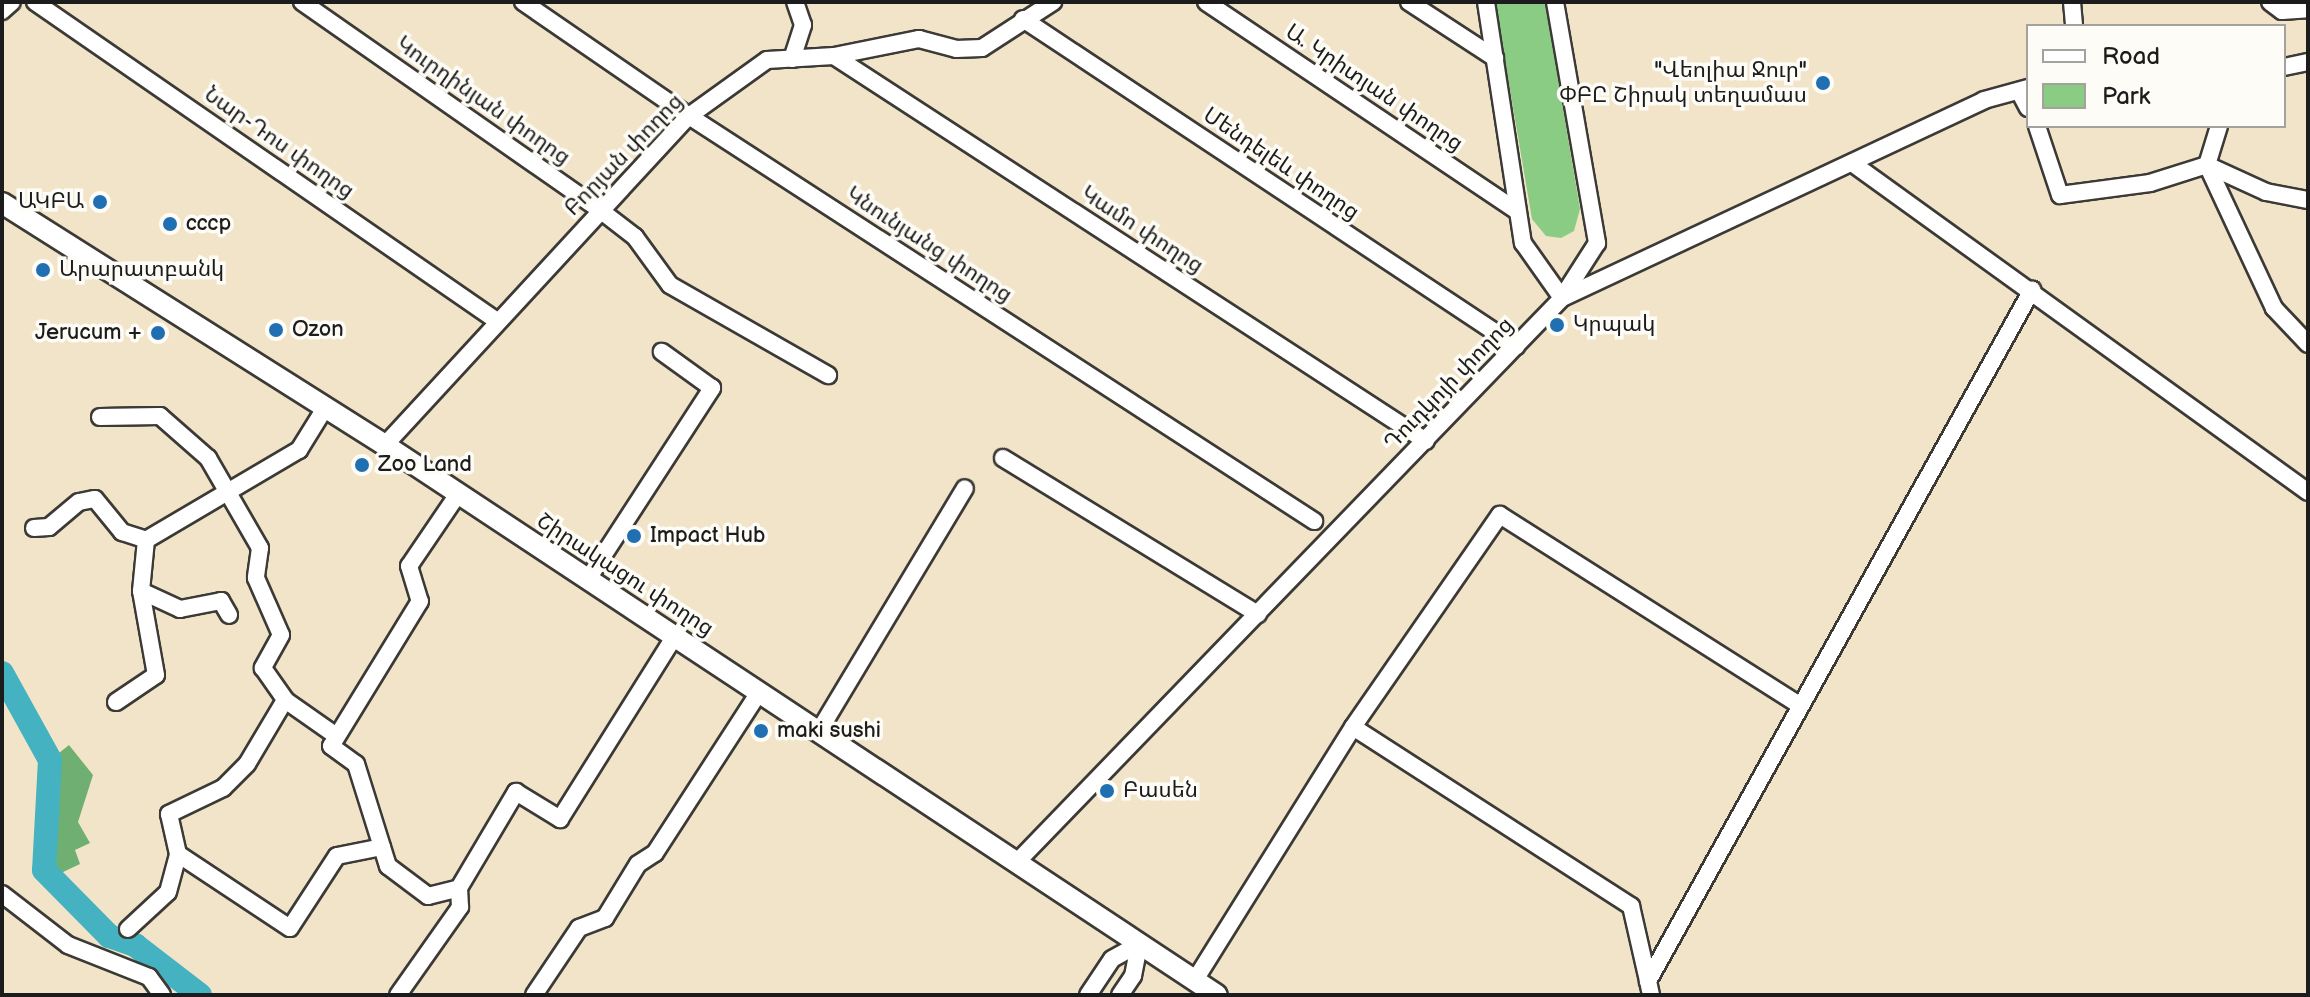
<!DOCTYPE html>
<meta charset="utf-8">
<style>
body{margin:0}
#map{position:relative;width:2310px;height:997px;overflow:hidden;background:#f2e4c8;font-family:"Balsamiq Sans","Noto Sans Armenian",sans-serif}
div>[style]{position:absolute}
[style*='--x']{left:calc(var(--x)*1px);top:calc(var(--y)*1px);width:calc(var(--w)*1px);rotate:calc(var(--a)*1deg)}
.green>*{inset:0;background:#8acc84}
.forest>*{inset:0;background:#6fb072}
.river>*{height:24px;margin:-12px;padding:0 12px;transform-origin:12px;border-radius:12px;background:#44b2c0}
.roads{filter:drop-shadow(2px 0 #3c3a36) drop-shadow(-2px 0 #3c3a36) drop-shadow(0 2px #3c3a36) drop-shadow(0 -2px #3c3a36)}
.minor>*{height:16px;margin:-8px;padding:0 8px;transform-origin:8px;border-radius:8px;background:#fff}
.major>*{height:20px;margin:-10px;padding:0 10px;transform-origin:10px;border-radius:10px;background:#fff}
.dots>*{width:22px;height:22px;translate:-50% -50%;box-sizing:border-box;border:4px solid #fdfcf7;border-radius:50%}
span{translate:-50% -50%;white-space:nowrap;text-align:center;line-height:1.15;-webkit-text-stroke:7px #fdfcf7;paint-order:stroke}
.poi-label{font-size:22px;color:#1c1c1c}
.right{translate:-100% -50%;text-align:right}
.left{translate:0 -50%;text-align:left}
.street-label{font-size:22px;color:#1c1c1c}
.frame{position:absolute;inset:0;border:4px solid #1c1c1c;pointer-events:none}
.legend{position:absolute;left:2026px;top:24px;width:260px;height:104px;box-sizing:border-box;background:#fdfcf7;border:2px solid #a3a29f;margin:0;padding:10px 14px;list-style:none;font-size:24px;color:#1c1c1c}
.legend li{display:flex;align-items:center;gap:16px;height:40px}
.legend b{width:40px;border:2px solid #a3a29f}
</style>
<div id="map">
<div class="green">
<i style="clip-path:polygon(1495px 2px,1545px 2px,1580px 209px,1574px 231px,1561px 238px,1546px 236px,1532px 219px)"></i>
</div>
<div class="forest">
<i style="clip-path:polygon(69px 745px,93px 775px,78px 822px,90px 843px,75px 850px,80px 864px,61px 873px,53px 861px,54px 794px,59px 753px)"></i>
</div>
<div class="river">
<i style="--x:2;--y:673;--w:99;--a:61.1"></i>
<i style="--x:50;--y:760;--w:110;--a:93.1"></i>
<i style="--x:44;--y:870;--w:93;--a:45.4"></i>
<i style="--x:109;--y:936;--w:28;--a:19"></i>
<i style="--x:135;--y:945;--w:82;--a:37.6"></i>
</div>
<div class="roads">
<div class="minor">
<i style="--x:35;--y:2;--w:561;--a:34.62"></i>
<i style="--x:302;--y:2;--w:363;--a:34.9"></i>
<i style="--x:600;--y:210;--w:44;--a:37.6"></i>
<i style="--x:635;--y:237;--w:59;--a:53.9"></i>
<i style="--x:670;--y:285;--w:182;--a:29.7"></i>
<i style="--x:523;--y:2;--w:201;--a:34.5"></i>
<i style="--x:689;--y:116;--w:745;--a:32.94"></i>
<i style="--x:1206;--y:2;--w:375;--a:33.9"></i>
<i style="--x:1409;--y:2;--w:103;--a:33.1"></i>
<i style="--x:1486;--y:2;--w:244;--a:81.3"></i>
<i style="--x:1523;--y:243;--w:67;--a:54.7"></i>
<i style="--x:1555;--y:2;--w:245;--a:80.1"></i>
<i style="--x:1597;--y:243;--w:63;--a:122.7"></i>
<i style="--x:2072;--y:2;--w:24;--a:85"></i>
<i style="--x:2270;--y:2;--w:15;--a:37"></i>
<i style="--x:2282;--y:11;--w:26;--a:-4"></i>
<i style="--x:2;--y:11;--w:13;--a:-42"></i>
<i style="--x:1023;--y:19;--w:592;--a:33.56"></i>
<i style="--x:834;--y:56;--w:706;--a:33.04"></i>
<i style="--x:792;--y:59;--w:36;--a:-72"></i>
<i style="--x:803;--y:25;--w:24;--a:-109"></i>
<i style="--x:2284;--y:67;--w:25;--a:-12"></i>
<i style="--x:2020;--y:93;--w:17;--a:62"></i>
<i style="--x:2037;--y:126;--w:73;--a:71.6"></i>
<i style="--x:2060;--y:195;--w:91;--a:-7.6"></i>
<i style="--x:2150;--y:183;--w:60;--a:-17.5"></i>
<i style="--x:2207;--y:165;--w:41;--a:-72.9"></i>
<i style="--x:1852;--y:163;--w:562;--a:35.81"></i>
<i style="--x:2308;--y:344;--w:50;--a:-133.4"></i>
<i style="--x:2274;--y:308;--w:158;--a:-115.1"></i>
<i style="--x:2207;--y:165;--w:65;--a:24.6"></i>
<i style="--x:2266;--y:192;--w:43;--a:10.8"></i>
<i style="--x:100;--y:417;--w:60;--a:-1"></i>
<i style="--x:160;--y:416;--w:64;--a:41.2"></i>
<i style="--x:208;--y:458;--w:104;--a:60"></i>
<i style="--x:260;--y:548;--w:30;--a:98"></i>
<i style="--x:256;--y:578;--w:62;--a:66.3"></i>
<i style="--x:281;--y:635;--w:38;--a:119"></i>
<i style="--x:263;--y:668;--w:39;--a:55"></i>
<i style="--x:385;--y:445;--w:448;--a:-47.3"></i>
<i style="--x:689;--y:116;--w:96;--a:-35.7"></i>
<i style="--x:767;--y:60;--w:67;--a:-3.4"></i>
<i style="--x:834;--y:56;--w:87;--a:-11.3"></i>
<i style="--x:919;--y:39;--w:38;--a:15"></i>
<i style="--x:956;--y:49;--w:26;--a:-2"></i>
<i style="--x:982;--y:48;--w:85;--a:-32.9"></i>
<i style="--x:1003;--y:458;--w:299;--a:31.5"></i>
<i style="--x:458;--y:494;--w:87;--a:124.2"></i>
<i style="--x:409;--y:566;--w:37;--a:73"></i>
<i style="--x:420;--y:601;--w:170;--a:121.5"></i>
<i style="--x:331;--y:746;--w:31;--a:36"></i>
<i style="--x:356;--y:764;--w:107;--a:72.6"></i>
<i style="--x:388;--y:866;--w:50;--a:36.9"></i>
<i style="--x:428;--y:896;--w:32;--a:-14"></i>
<i style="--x:459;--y:888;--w:112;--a:-59.3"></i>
<i style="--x:516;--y:792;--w:52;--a:31.5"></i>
<i style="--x:560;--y:819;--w:216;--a:-57.9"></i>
<i style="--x:34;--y:528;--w:15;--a:-4"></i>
<i style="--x:49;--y:527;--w:39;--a:-40"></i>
<i style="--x:79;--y:502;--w:16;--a:-11"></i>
<i style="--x:95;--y:499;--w:43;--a:50.7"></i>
<i style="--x:122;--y:532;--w:25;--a:18"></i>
<i style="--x:588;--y:579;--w:228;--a:-57"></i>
<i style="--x:712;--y:388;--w:62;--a:-144.2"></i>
<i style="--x:141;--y:591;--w:43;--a:24.8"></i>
<i style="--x:180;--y:609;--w:42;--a:-11"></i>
<i style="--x:221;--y:601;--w:16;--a:60"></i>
<i style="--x:116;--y:702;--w:48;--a:-34"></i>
<i style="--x:156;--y:675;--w:85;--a:-100.1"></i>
<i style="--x:141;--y:591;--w:51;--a:-84.4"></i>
<i style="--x:146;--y:540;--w:178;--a:-30.5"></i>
<i style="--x:299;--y:450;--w:49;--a:-58.2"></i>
<i style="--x:1353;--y:727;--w:331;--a:32.8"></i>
<i style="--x:1631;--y:906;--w:77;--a:77.2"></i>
<i style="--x:819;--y:731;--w:283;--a:-59"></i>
<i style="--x:335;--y:735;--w:61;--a:-145"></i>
<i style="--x:285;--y:700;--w:74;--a:120.7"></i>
<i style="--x:247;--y:764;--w:34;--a:135"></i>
<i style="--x:223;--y:788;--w:60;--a:154.3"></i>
<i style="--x:169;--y:814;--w:41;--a:77.3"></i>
<i style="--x:178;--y:854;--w:134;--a:33.5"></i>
<i style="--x:290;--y:928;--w:86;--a:-56.9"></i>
<i style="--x:337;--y:856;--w:46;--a:-11.3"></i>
<i style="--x:1018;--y:861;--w:783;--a:-45.98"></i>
<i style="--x:1562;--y:298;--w:466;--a:-25.1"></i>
<i style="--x:1984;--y:100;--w:46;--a:-15.3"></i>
<i style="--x:2;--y:894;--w:83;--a:37.7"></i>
<i style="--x:68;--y:945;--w:87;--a:21.6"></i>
<i style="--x:149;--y:977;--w:22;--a:54"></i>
<i style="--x:128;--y:929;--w:54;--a:-42.8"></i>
<i style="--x:168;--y:892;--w:39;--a:-75"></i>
<i style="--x:1195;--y:980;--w:298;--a:-58"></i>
<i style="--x:1353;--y:727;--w:258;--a:-55.3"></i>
<i style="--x:1500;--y:515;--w:354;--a:32.4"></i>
<i style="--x:398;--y:995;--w:108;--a:-54.8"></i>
<i style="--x:460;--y:907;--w:19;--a:-93"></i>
<i style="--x:534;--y:995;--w:81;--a:-56.1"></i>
<i style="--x:579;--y:928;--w:28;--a:-21"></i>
<i style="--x:605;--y:918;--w:63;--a:-58.6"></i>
<i style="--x:638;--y:864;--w:20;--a:-33"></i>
<i style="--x:655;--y:853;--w:192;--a:-57.1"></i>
<i style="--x:1088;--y:995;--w:43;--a:-56.3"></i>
<i style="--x:1112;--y:959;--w:31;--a:-29"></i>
<i style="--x:1120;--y:995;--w:23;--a:-56"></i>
<i style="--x:1133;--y:976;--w:33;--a:-79"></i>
<i style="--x:1651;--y:995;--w:14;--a:-102"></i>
<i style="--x:1648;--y:981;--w:791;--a:-60.94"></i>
</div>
<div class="major">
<i style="--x:2;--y:203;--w:453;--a:32.3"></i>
<i style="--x:385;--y:445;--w:997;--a:33.47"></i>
</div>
</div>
<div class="dots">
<i style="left:1823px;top:83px;background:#1f6fb2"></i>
<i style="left:100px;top:202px;background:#1f6fb2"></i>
<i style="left:170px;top:224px;background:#1f6fb2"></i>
<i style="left:43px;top:270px;background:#1f6fb2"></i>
<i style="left:1557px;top:325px;background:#1f6fb2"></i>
<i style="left:276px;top:330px;background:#1f6fb2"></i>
<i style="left:158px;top:333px;background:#1f6fb2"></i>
<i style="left:362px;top:465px;background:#1f6fb2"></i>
<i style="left:634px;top:536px;background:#1f6fb2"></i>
<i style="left:761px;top:731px;background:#1f6fb2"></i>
<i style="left:1107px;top:791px;background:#1f6fb2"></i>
</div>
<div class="poi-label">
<span class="right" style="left:1807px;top:83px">"Վեոլիա Ջուր"<br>ՓԲԸ Շիրակ տեղամաս</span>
<span class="right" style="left:84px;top:202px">ԱԿԲԱ</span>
<span class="left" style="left:186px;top:224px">ссср</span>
<span class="left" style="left:59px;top:270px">Արարատբանկ</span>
<span class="left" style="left:1573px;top:325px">Կրպակ</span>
<span class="left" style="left:292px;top:330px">Ozon</span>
<span class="right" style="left:142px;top:333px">Jerucum +</span>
<span class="left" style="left:378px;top:465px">Zoo Land</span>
<span class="left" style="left:650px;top:536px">Impact Hub</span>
<span class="left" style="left:777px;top:731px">maki sushi</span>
<span class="left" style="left:1123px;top:791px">Բասեն</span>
</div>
<div class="street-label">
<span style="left:1374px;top:88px;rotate:34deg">Ա. Կրիտյան փողոց</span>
<span style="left:483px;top:101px;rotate:35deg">Կուրղինյան փողոց</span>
<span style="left:279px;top:143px;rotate:35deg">Նար-Դոս փողոց</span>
<span style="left:624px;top:155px;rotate:-46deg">Բորյան փողոց</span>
<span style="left:1281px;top:164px;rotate:34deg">Մենդելեև փողոց</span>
<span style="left:1142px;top:230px;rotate:33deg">Կամո փողոց</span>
<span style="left:929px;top:245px;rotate:33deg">Կնունյանց փողոց</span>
<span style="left:1449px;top:384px;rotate:-46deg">Դուդկոյի փողոց</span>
<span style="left:625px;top:575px;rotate:33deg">Շիրակացու փողոց</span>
</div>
<div class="frame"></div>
<ul class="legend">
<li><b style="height:10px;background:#fff"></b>Road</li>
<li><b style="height:22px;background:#8acc84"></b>Park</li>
</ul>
</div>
